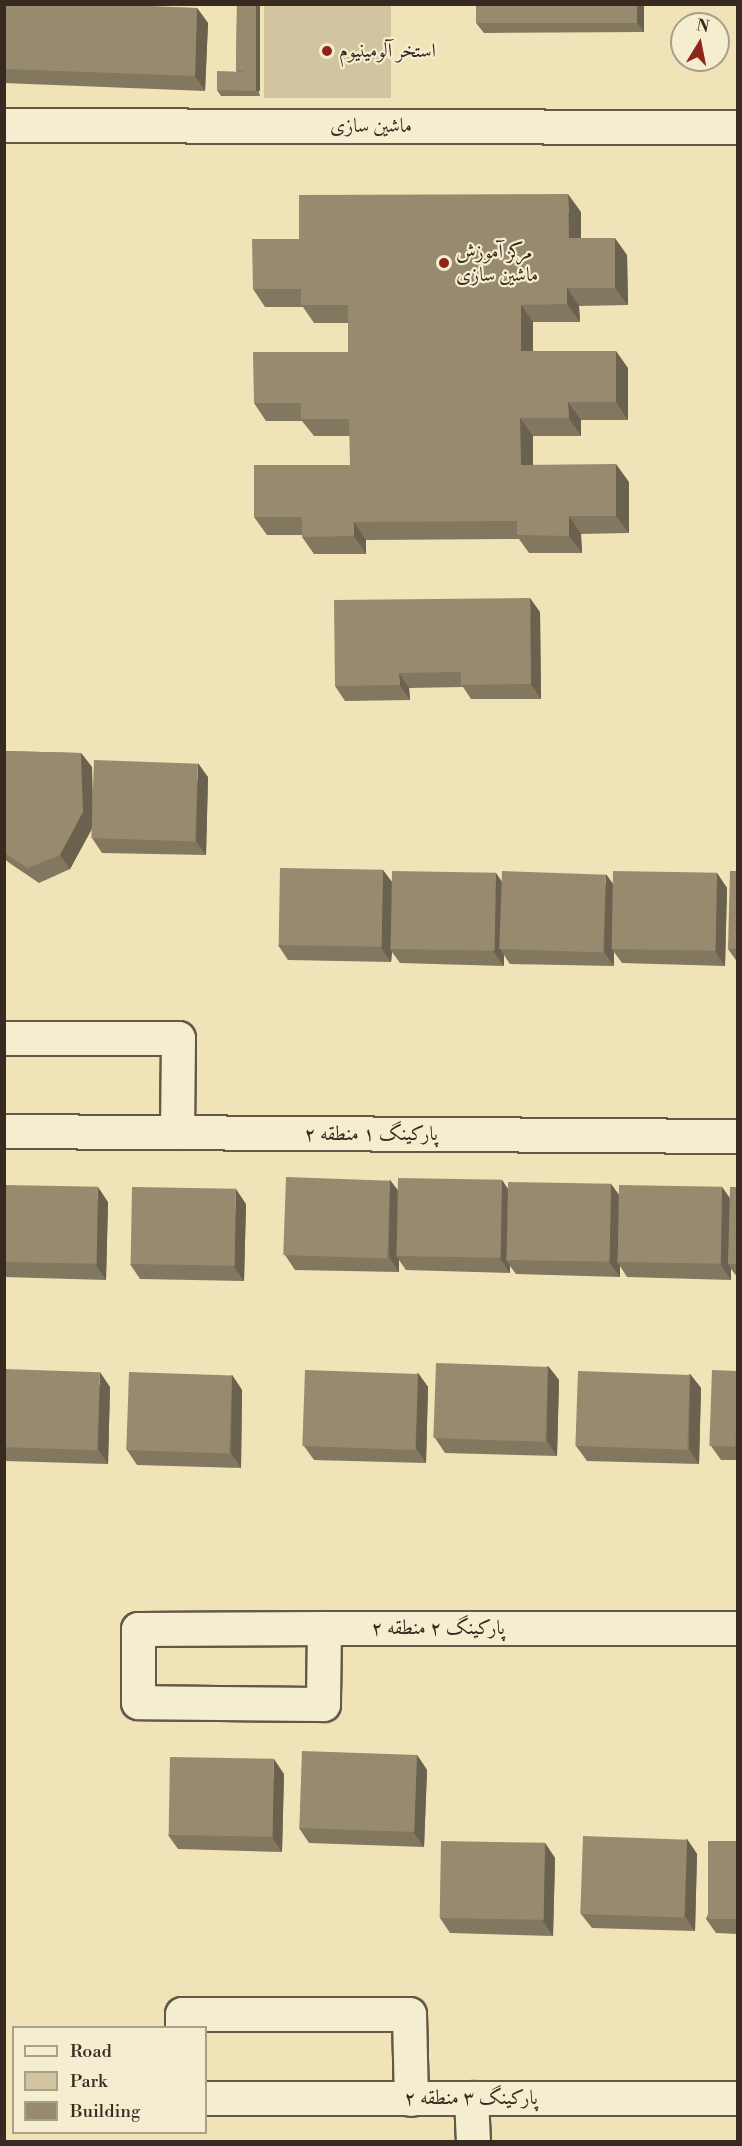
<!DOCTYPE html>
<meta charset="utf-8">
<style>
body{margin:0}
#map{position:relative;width:742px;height:2146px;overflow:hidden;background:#f0e3b7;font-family:"Libre Bodoni",Amiri,serif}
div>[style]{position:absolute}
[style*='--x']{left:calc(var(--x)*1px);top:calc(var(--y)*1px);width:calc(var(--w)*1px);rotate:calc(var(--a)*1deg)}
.green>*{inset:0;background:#d1c49e;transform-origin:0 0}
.roads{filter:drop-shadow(2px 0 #655846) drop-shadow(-2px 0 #655846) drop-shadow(0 2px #655846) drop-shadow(0 -2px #655846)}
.minor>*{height:33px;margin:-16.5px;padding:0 16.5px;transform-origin:16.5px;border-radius:16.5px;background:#f5edd0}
.wall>*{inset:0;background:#82775f}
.shaded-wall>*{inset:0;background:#6a614e;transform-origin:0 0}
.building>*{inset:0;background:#978a6f;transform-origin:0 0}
.dots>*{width:16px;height:16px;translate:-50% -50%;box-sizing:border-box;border:3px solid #f5edd0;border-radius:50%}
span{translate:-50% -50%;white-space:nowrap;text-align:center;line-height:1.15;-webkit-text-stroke:4.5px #f5edd0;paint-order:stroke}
.poi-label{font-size:20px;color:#372a21}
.left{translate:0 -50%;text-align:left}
.street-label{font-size:20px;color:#372a21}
.frame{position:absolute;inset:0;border:6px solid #372a21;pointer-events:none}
.legend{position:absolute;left:12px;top:2026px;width:195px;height:108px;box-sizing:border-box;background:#f5edd0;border:2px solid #a99f8a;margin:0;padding:8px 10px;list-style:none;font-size:18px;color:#372a21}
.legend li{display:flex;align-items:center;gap:12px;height:30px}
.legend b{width:30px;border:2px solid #a99f8a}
.north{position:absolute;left:670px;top:12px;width:60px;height:60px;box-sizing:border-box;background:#f5edd0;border:2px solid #a99f8a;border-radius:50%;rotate:10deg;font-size:16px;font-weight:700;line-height:24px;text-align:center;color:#372a21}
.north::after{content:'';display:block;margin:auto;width:21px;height:27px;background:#8f2418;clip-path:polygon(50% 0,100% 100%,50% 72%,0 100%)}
</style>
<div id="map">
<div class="green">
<i style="left:264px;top:5px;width:127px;height:93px"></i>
</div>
<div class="roads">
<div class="minor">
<i style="--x:4;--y:125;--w:734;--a:0.16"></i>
<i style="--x:4;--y:1038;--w:174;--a:0"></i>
<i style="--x:178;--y:1038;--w:94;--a:90.6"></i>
<i style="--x:4;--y:1131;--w:734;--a:0.39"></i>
<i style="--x:324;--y:1628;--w:76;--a:90.8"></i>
<i style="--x:323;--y:1704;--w:185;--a:-179.4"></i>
<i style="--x:138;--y:1702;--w:73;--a:-90"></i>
<i style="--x:138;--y:1629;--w:186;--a:-0.3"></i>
<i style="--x:324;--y:1628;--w:414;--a:0"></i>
<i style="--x:182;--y:2028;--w:14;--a:-90"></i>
<i style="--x:182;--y:2014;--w:227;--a:0"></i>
<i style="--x:409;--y:2014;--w:85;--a:88.7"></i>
<i style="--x:206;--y:2098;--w:532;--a:0"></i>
<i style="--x:471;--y:2098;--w:44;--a:87.4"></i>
</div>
</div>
<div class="wall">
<i style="clip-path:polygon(4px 4px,197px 8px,208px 23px,205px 91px,4px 83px)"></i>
<i style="clip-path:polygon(237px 4px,260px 96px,221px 96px,217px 90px,237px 72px,236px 70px)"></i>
<i style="clip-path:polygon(644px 4px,644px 32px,484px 33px,476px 23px)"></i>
<i style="clip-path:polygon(581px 212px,581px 238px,627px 255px,628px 305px,579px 306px,580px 322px,533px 322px,533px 351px,628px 368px,628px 420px,581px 420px,581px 436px,533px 436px,533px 465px,629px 482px,629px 533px,581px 534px,582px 553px,529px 553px,519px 539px,366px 540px,366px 554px,314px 554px,302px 537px,302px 535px,267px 535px,254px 517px,350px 465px,350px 436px,314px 436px,302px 421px,266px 421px,254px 403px,348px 352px,348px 323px,314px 323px,303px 307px,265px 307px,253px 289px,299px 239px)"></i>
<i style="clip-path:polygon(540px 612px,541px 699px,471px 699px,463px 687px,409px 688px,410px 700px,345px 701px,335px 686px)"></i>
<i style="clip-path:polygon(4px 751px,81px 753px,92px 767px,93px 812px,208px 777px,206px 855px,102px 853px,92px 838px,92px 828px,70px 869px,39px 883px,8px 862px,4px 858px)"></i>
<i style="clip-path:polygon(383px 870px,392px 882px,496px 873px,502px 882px,613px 884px,717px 873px,727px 888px,725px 966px,622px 963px,614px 952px,614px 966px,510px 964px,504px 955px,504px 966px,400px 963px,392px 952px,391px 962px,288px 960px,278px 945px)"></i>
<i style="clip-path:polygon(738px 871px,738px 963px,728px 949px)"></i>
<i style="clip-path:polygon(390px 1180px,398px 1190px,502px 1180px,507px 1188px,611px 1184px,619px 1195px,722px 1187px,730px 1198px,738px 1264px,738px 1278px,731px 1269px,731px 1280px,627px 1277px,620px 1266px,620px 1277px,516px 1274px,510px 1266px,510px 1273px,406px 1270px,399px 1260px,399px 1272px,295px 1270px,285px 1255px)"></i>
<i style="clip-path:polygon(4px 1185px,108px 1202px,106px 1280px,4px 1277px)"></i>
<i style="clip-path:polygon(246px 1204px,244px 1281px,140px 1279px,130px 1264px)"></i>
<i style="clip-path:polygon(548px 1366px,559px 1380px,557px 1456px,445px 1453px,435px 1438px)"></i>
<i style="clip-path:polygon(4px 1369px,110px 1387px,108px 1464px,5px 1461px)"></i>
<i style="clip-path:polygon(738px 1371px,738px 1460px,721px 1460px,711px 1446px)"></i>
<i style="clip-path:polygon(418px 1373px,428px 1387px,426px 1463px,314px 1460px,304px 1446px)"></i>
<i style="clip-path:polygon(690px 1374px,701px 1388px,699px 1464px,587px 1461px,576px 1446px)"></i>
<i style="clip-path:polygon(232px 1375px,242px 1390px,241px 1468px,137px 1465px,127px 1450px)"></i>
<i style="clip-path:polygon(417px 1755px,427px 1770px,424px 1847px,309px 1843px,299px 1828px)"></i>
<i style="clip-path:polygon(284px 1774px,282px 1852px,178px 1849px,168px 1835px)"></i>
<i style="clip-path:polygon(687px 1839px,697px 1854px,695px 1931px,592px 1928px,581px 1914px)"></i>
<i style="clip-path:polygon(738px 1841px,738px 1934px,716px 1933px,706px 1919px)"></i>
<i style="clip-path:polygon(545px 1843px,555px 1858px,553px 1936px,450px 1933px,440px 1918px)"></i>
</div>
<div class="shaded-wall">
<i style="left:256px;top:4px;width:4px;height:87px"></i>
<i style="clip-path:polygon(637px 4px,644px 4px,644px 32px,637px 22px)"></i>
<i style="clip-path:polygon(197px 8px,208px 23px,205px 91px,195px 76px)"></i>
<i style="clip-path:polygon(568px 194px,581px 212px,581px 256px,569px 238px)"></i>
<i style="clip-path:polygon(615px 238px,627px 255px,628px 305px,615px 288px)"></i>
<i style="clip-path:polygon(567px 288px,579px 306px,580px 322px,567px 304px)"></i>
<i style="clip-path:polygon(521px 305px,533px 322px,533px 369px,521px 351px)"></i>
<i style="clip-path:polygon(616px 351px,628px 368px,628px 420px,616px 402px)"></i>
<i style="clip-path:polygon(568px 402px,581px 420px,581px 436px,569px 418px)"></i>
<i style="clip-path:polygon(520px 418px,533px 436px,533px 482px,521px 465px)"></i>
<i style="clip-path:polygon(616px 464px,629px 482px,629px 533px,616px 516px)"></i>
<i style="clip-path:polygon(569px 516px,581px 534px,582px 553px,569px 536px)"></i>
<i style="clip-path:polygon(354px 522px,366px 540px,366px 554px,354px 536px)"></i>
<i style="clip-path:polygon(530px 598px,540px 612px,541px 699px,531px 684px)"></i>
<i style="clip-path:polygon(399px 673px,409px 688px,410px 700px,400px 685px)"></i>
<i style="clip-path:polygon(81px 753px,92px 767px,93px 827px,70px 869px,60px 855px)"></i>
<i style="clip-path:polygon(198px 763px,208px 777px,206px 855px,196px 841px)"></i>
<i style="clip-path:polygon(383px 870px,394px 885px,390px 949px,392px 952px,391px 962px,381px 948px)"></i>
<i style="clip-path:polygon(496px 873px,506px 888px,500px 949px,504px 955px,504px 966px,493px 951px)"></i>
<i style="clip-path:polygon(717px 873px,727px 888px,725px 966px,715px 951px)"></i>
<i style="clip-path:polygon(606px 874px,616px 888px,612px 949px,614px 952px,614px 966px,604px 952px)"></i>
<i style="clip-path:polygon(390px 1180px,400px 1194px,396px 1256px,399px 1260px,399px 1272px,389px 1257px)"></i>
<i style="clip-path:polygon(502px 1180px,512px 1195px,506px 1260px,510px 1266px,510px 1273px,500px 1258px)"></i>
<i style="clip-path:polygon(611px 1184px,622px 1199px,617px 1262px,620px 1266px,620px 1277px,609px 1262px)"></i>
<i style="clip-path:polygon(98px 1187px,108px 1202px,106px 1280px,96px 1265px)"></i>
<i style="clip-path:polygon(722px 1187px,732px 1202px,728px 1264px,731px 1269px,731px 1280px,721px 1265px)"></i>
<i style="clip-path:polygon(236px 1189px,246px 1204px,244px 1281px,234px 1267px)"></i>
<i style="clip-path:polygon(548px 1366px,559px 1380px,557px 1456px,547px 1441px)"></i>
<i style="clip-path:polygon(100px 1372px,110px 1387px,108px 1464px,98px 1449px)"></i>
<i style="clip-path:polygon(418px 1373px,428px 1387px,426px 1463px,416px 1448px)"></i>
<i style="clip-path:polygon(690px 1374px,701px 1388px,699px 1464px,689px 1449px)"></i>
<i style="clip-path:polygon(232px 1375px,242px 1390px,241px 1468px,231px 1453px)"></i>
<i style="clip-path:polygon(417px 1755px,427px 1770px,424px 1847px,414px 1833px)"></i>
<i style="clip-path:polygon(274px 1759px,284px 1774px,282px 1852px,272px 1837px)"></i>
<i style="clip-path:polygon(687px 1839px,697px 1854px,695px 1931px,685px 1916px)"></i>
<i style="clip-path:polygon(545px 1843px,555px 1858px,553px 1936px,543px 1921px)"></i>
</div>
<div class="building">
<i style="clip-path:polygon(4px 4px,106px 4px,197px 8px,195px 76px,4px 69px)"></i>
<i style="clip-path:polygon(237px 4px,256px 4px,256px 91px,217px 90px,217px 71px,245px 72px,236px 70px)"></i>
<i style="left:476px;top:4px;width:161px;height:19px"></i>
<i style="clip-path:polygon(568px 194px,569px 238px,615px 238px,615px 288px,567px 288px,567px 304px,521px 305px,521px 351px,616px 351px,616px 402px,568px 402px,569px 418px,520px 418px,521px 465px,616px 464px,616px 516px,569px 516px,569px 536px,517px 535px,517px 521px,354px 522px,354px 536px,302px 537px,302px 517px,254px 517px,254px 465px,350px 465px,349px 419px,301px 419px,301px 403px,254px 403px,253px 352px,348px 352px,348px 305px,301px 305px,301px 289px,253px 289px,252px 239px,299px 239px,299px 195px)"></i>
<i style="clip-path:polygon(530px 598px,531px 684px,461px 685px,461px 672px,399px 673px,400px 685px,335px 686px,334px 600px)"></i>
<i style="clip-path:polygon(4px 751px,81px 753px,83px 812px,60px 855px,28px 868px,4px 853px)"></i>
<i style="left:94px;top:760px;width:104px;height:78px;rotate:2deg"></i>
<i style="left:280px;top:868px;width:103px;height:77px;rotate:1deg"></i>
<i style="left:392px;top:871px;width:104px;height:78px;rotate:1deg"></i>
<i style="left:502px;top:871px;width:104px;height:78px;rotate:2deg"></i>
<i style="left:613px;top:871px;width:104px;height:78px;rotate:1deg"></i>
<i style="clip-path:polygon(730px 871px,738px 871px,738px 949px,728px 949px)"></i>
<i style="left:286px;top:1177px;width:104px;height:78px;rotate:2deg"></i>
<i style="left:398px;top:1178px;width:104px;height:78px;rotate:1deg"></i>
<i style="left:508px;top:1182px;width:103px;height:78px;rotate:1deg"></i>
<i style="left:4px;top:1185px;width:94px;height:77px;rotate:1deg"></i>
<i style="left:619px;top:1185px;width:103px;height:77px;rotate:1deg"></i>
<i style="left:132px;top:1187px;width:104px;height:77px;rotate:1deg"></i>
<i style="clip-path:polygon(730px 1187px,738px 1187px,738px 1264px,728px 1264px)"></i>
<i style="left:436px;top:1363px;width:112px;height:75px;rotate:2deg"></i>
<i style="left:4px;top:1369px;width:96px;height:78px;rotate:2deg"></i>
<i style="left:305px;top:1370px;width:113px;height:76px;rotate:2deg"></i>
<i style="left:712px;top:1370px;width:26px;height:76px;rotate:2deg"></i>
<i style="left:578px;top:1371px;width:112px;height:75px;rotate:2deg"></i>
<i style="left:129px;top:1372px;width:103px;height:78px;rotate:2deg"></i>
<i style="left:302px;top:1751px;width:115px;height:77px;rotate:2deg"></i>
<i style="left:170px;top:1757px;width:104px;height:78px;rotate:1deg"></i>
<i style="left:583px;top:1836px;width:104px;height:78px;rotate:2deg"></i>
<i style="left:441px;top:1841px;width:104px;height:77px;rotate:1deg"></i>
<i style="left:708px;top:1841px;width:30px;height:78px"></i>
</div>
<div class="dots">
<i style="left:327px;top:51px;background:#8f2418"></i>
<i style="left:444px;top:263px;background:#8f2418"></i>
</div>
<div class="poi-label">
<span class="left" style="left:339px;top:51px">استخر آلومینیوم</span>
<span class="left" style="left:456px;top:264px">مرکز آموزش<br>ماشین سازی</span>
</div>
<div class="street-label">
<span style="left:371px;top:126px">ماشین سازی</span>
<span style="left:371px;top:1134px">پارکینگ ۱ منطقه ۲</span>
<span style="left:438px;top:1628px">پارکینگ ۲ منطقه ۲</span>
<span style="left:471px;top:2098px">پارکینگ ۳ منطقه ۲</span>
</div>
<div class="frame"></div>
<ul class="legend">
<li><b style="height:8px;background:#f5edd0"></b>Road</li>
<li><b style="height:16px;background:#d1c49e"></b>Park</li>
<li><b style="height:16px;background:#978a6f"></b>Building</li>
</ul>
<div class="north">N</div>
</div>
